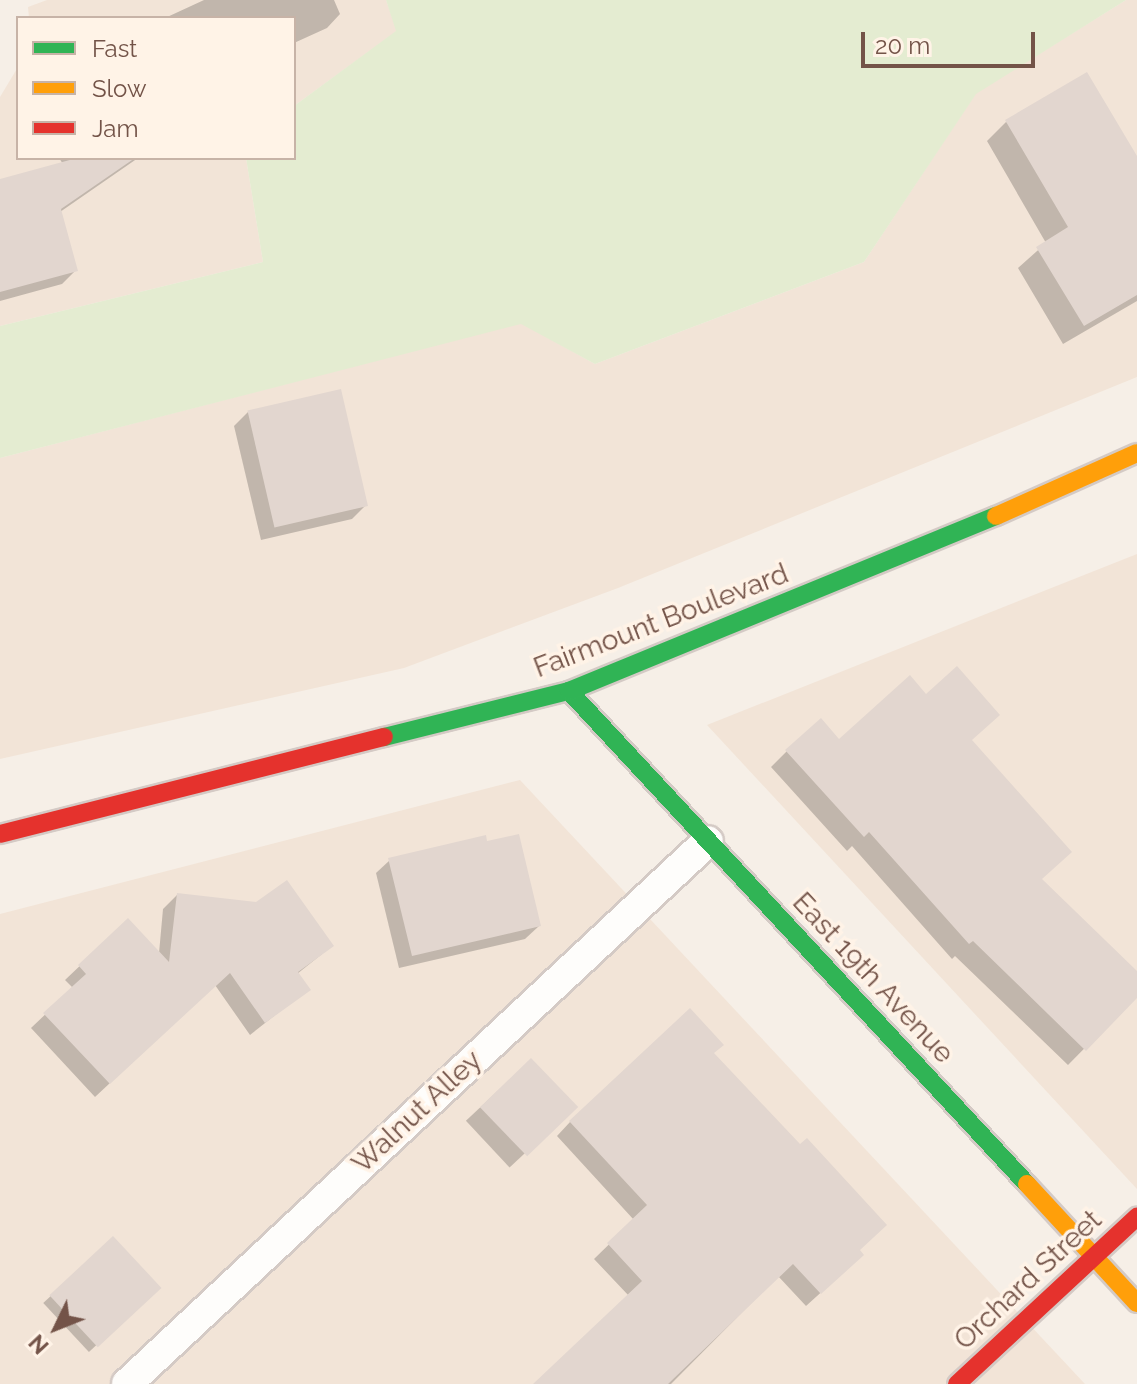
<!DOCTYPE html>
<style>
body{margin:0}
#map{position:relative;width:1137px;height:1384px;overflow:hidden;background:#f6efe7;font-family:Raleway,sans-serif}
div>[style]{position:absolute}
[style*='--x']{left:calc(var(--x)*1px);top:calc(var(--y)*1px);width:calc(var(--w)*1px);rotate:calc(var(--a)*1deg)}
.residential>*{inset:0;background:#f2e4d7}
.green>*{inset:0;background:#e4ecd1}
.shadow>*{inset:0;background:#0003;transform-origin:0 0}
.building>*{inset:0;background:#e2d6cf;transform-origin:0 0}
.roads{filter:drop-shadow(2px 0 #d4cac5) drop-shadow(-2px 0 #d4cac5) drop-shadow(0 2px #d4cac5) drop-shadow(0 -2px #d4cac5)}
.lane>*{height:30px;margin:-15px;padding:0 15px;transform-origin:15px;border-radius:15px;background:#fefdfb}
.fast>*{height:18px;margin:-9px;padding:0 9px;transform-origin:9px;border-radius:9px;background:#30b455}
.slow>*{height:18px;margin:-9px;padding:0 9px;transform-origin:9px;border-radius:9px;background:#ff9f0a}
.jam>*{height:18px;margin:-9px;padding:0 9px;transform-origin:9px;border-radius:9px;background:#e5322d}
span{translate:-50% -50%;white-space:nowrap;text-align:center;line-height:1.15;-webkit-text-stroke:7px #fff3e7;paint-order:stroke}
.street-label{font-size:28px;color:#735348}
.legend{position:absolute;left:16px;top:16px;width:280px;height:144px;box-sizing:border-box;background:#fff3e7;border:2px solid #c7b3a7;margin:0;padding:10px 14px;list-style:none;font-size:24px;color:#735348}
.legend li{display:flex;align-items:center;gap:16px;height:40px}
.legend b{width:40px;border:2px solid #c7b3a7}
.north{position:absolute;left:16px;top:1288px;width:80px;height:80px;-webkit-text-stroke:6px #fff3e7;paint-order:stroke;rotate:227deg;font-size:22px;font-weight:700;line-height:32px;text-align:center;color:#735348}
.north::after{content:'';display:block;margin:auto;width:28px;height:36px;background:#735348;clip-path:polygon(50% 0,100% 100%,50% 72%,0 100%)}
.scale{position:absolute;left:861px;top:32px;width:174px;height:36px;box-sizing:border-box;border:4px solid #735348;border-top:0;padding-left:10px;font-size:24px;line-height:28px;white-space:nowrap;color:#735348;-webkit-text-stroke:6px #fff3e7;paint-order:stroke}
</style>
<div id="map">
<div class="residential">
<i style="clip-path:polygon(47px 0,386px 0,397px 31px,294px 106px,294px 18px,29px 18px,28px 7px)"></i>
<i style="clip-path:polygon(1126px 0,1137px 0,1137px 377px,618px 588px,404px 668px,0 759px,0 458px,521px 323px,595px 364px,864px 262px,976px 93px)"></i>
<i style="clip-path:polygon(18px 67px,18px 158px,246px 158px,263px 262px,0 326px,0 97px)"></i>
<i style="clip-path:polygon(1137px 554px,1137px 1189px,707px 725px)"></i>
<i style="clip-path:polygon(520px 780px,1085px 1384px,0 1384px,0 914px)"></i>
</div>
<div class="green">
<i style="clip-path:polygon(386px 0,1126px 0,976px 94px,864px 262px,595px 364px,521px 324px,0 458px,0 326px,263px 262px,246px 158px,294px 158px,294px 106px,396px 31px)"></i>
</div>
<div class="shadow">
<i style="clip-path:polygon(204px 0,334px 0,340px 14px,327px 28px,294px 43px,294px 18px,165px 18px)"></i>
<i style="clip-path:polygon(1006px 122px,1137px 160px,1137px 301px,1063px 344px,1018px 268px,1046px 243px,987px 141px)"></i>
<i style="clip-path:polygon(59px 158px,138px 158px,60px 212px,76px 270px,62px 284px,0 301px,0 181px,63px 164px)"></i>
<i style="clip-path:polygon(248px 412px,366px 505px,352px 519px,261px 540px,234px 426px)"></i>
<i style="clip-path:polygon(970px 740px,1040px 880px,1137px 974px,1137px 995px,1068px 1065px,955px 956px,952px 959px,852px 846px,847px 851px,771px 767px,787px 751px,839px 742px)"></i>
<i style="clip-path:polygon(390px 860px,539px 926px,525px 939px,399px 968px,376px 873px)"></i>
<i style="clip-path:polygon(177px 895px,332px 946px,297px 974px,308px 989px,250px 1035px,215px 985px,95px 1097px,31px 1028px,73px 988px,65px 980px,128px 920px,159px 953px,163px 909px)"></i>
<i style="clip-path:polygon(712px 1053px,857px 1251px,848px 1268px,806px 1306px,778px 1276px,671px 1384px,536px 1384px,629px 1296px,594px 1259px,634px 1220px,557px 1136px,570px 1122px)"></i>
<i style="left:531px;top:1060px;width:64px;height:89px;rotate:47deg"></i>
<i style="left:112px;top:1239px;width:67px;height:94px;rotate:47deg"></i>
</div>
<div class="building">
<i style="clip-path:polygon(1087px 72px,1137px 156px,1137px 295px,1084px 326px,1036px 247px,1068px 227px,1005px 120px)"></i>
<i style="clip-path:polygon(77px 158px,135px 158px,61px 209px,78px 271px,0 292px,0 179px)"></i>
<i style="left:341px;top:389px;width:120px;height:96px;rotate:77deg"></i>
<i style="clip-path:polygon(957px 666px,1000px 715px,972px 740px,1072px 852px,1042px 879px,1137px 971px,1137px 998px,1086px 1051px,973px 941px,969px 944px,869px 832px,864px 837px,785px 750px,821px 718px,839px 739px,910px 675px,926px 694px)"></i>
<i style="clip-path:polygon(519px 834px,541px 926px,412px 956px,388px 858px,486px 835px,487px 841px)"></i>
<i style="clip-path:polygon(287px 880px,334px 946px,298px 972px,311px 990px,265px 1023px,230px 973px,110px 1084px,43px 1013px,86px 974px,78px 965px,128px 918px,169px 962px,177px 893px,256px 902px)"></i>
<i style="clip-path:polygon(690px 1008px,724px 1045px,714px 1053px,800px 1144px,807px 1138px,887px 1225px,860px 1250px,864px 1255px,821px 1294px,793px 1264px,668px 1384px,533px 1384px,642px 1281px,607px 1243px,647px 1205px,569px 1121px)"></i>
<i style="left:531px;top:1058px;width:68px;height:71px;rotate:46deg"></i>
<i style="left:113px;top:1236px;width:71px;height:87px;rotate:47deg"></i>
</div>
<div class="roads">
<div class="lane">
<i style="--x:127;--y:1384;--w:795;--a:-43.06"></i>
</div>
<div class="fast">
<i style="--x:569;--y:691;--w:673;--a:47.11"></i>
<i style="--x:384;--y:737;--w:191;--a:-14"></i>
<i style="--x:569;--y:691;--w:461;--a:-22.3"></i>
</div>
<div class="slow">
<i style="--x:996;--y:516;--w:154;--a:-24.1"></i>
<i style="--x:1027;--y:1184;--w:162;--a:47.3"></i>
</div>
<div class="jam">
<i style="--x:0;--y:834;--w:396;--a:-14.2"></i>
<i style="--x:957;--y:1384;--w:246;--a:-42.9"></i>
</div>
</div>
<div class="street-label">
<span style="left:661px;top:621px;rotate:-21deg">Fairmount Boulevard</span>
<span style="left:873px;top:978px;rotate:47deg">East 19th Avenue</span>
<span style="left:417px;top:1112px;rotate:-43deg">Walnut Alley</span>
<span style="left:1028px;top:1280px;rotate:-43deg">Orchard Street</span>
</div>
<ul class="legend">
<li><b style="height:10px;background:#30b455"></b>Fast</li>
<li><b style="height:10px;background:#ff9f0a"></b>Slow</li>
<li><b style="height:10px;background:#e5322d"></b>Jam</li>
</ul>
<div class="north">N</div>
<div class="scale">20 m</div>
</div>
